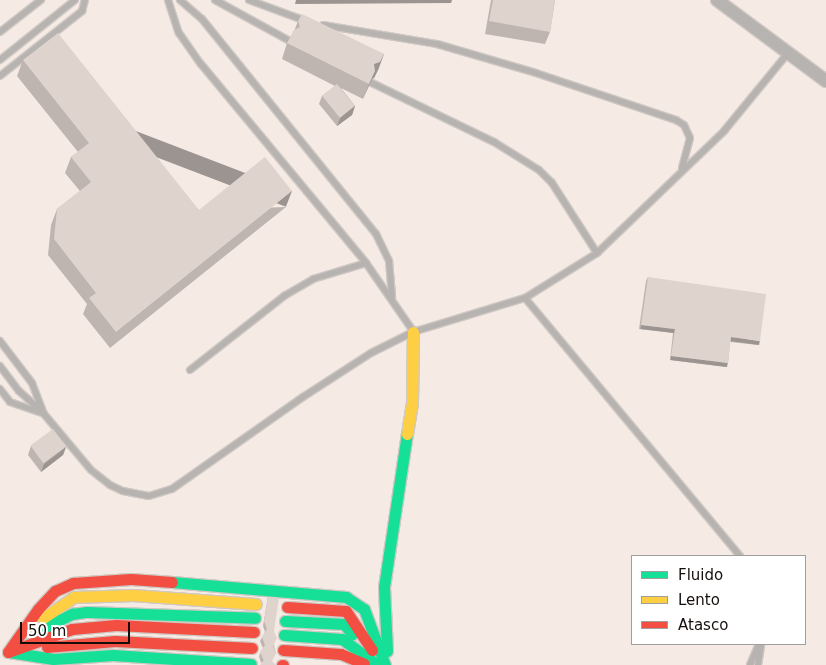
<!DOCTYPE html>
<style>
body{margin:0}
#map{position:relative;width:826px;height:665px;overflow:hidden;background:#f5eae4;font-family:"DejaVu Sans",sans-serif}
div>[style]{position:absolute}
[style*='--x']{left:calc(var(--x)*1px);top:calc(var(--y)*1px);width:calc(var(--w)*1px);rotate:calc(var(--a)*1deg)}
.roads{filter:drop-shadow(1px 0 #cfc8c3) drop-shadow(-1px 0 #cfc8c3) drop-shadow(0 1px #cfc8c3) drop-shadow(0 -1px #cfc8c3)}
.lane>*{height:6px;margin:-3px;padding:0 3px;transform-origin:3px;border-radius:3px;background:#b7b3b1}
.street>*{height:12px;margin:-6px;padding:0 6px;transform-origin:6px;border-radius:6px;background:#b7b3b1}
.fast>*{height:11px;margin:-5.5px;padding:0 5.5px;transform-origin:5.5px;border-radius:5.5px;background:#16e098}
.slow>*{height:11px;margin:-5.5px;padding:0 5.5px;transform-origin:5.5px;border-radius:5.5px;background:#ffcf43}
.jam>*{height:11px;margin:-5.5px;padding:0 5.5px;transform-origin:5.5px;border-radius:5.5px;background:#f24e42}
.wall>*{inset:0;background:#bfb5b0}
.shaded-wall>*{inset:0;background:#9b9490;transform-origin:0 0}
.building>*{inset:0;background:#ded3cd;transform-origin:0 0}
span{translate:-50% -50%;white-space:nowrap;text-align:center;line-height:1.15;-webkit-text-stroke:4px #fff;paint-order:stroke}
.legend{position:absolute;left:631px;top:555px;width:175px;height:90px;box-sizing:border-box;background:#fff;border:1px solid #a19f9e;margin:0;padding:6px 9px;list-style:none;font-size:15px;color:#150f0c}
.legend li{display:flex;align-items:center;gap:10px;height:25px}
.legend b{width:25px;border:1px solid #a19f9e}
.scale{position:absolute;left:20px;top:622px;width:110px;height:22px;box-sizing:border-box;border:2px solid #150f0c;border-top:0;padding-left:6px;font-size:15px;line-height:18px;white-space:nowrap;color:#150f0c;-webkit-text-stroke:4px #fff;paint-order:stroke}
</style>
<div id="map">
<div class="roads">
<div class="lane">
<i style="--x:168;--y:0;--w:35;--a:72"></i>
<i style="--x:179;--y:33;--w:38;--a:55"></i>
<i style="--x:201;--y:64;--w:259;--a:50.3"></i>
<i style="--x:366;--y:263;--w:83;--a:55.3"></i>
<i style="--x:180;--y:0;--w:29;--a:41"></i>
<i style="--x:202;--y:19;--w:277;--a:51"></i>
<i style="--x:376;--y:234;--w:30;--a:64"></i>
<i style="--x:389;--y:261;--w:36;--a:85"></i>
<i style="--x:215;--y:0;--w:85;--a:28.7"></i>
<i style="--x:249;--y:0;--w:61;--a:20.2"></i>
<i style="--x:323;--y:25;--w:116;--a:9.5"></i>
<i style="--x:437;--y:44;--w:103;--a:16.3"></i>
<i style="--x:536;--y:73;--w:148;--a:18.6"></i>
<i style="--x:676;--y:120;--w:9;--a:32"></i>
<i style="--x:684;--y:125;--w:14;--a:65"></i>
<i style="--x:690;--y:138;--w:31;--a:105"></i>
<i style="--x:0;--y:32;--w:52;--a:-38"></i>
<i style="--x:0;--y:60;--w:96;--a:-38.7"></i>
<i style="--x:0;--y:76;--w:105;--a:-38.4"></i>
<i style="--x:82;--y:11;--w:11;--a:-75"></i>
<i style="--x:372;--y:83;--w:136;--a:25.8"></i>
<i style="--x:494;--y:142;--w:53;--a:31.9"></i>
<i style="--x:539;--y:170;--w:18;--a:45"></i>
<i style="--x:552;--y:183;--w:83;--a:57.3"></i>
<i style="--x:525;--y:298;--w:336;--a:50.2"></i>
<i style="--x:0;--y:341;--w:53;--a:52.7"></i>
<i style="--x:32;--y:383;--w:33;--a:69"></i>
<i style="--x:0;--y:366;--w:31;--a:53"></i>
<i style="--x:19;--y:391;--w:30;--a:42"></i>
<i style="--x:190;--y:370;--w:120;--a:-38.2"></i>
<i style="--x:284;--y:296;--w:34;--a:-30"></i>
<i style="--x:313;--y:279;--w:55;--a:-16.8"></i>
<i style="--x:0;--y:389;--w:16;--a:52"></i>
<i style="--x:10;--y:402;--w:36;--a:19"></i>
<i style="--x:44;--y:414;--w:73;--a:50"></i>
<i style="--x:91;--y:470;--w:24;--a:38"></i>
<i style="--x:110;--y:485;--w:14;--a:25"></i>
<i style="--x:123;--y:491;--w:26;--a:11"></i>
<i style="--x:149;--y:496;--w:24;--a:-17"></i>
<i style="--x:172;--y:489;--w:160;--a:-35.1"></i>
<i style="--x:303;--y:397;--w:81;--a:-32.9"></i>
<i style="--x:371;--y:353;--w:47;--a:-26.6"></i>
<i style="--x:413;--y:332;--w:117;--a:-16.9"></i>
<i style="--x:525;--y:298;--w:85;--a:-32"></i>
<i style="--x:597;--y:253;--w:176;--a:-43.8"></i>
<i style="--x:724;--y:131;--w:101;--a:-50.6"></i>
<i style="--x:750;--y:665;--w:23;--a:-67"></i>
<i style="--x:758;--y:665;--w:20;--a:-81"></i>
</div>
<div class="street">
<i style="--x:717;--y:0;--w:136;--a:36.6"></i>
</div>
<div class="fast">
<i style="--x:172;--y:582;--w:175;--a:4.9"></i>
<i style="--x:346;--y:597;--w:22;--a:34"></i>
<i style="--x:364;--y:609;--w:60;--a:69.4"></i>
<i style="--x:285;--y:621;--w:59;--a:2.9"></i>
<i style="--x:344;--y:624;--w:13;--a:51"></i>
<i style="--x:42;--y:629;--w:34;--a:-27"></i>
<i style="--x:72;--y:614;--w:15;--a:-8"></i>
<i style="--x:87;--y:612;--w:168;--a:2"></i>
<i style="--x:284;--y:635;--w:58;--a:3.9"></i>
<i style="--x:342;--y:639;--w:41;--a:36"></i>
<i style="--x:387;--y:651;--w:64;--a:-92.7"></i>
<i style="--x:384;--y:587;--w:155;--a:-81.5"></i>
<i style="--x:9;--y:652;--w:45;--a:9"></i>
<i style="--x:53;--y:659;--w:60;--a:-3.8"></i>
<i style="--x:113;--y:655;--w:138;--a:3.7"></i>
</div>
<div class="slow">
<i style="--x:407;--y:434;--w:31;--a:-81"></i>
<i style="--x:412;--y:403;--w:71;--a:-89.2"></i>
<i style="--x:43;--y:618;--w:37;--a:-34"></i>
<i style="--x:74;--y:597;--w:59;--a:-1.9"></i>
<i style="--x:133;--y:595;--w:123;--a:4.2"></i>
</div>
<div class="jam">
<i style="--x:287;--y:607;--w:59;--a:3.9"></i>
<i style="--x:346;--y:611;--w:47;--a:56.3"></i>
<i style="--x:47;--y:647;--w:68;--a:-5"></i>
<i style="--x:115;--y:641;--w:137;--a:2.9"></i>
<i style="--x:283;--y:650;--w:58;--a:3.9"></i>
<i style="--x:341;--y:654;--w:25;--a:23"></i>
<i style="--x:8;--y:652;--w:52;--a:-55.1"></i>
<i style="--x:38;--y:609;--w:25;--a:-47"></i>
<i style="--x:55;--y:591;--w:20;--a:-24"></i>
<i style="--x:73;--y:583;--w:58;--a:-3.9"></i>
<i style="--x:131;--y:579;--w:41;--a:4.2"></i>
<i style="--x:8;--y:652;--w:68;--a:-19.8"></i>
<i style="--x:72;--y:629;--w:44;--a:-5.2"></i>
<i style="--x:116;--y:625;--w:138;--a:2.9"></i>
<i style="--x:282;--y:665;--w:1;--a:0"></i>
</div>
</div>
<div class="wall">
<i style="clip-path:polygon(491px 0,555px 0,550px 32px,545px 44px,485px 34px)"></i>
<i style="clip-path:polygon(298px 21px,384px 54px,378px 70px,374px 78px,372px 79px,363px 99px,341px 88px,355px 106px,352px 115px,337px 126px,319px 104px,322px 96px,335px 86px,282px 59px,287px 43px,295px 29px)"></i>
<i style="clip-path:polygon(23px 60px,199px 210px,286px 207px,110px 348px,83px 314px,87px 304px,48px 255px,51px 225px,57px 209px,80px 191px,65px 173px,71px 157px,78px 152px,17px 76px)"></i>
<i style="clip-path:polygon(648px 277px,758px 345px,730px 342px,728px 363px,726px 367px,670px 360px,673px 333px,639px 329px,646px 281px)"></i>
<i style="clip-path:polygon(31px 446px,66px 447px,63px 455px,41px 472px,28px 455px)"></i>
<i style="clip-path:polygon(268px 597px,274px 631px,274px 646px,276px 653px,261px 663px,259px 656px,263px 648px,260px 641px,265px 632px,263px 626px,267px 602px)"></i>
</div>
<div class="shaded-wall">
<i style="clip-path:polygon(296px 0,452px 0,451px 3px,295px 4px)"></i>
<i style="clip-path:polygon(384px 54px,378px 70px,374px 78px,372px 79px,363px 99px,369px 84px,374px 64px)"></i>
<i style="clip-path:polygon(355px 106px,352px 115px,337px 126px,340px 118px)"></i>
<i style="left:292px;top:191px;width:17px;height:226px;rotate:111deg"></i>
<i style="left:641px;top:325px;width:34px;height:4px;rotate:7deg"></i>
<i style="left:731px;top:337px;width:29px;height:4px;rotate:8deg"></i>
<i style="left:671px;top:356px;width:57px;height:4px;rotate:7deg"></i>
<i style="clip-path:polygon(66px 447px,63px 455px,41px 472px,44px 464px)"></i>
</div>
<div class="building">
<i style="clip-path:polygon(493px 0,555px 0,550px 32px,489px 21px)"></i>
<i style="clip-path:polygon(302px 14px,384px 54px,380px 62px,374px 64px,375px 71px,369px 84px,287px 43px,294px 30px,300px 27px,298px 21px)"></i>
<i style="clip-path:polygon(58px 33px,199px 210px,265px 157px,292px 191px,116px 332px,89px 298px,96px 293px,54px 239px,57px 209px,91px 182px,71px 157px,89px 143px,23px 60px)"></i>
<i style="left:337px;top:84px;width:28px;height:19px;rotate:51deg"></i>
<i style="clip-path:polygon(648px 277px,766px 294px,760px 341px,731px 337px,728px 363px,671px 356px,675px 329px,641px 325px)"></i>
<i style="left:53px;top:429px;width:22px;height:28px;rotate:54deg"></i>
<i style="clip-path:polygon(268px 597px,279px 598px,274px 631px,277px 638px,273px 646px,276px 653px,272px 661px,276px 665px,260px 665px,264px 661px,260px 652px,265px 645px,262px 637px,267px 629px,264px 621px)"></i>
</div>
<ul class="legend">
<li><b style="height:6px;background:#16e098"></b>Fluido</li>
<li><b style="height:6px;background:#ffcf43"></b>Lento</li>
<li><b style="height:6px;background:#f24e42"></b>Atasco</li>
</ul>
<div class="scale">50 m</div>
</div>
